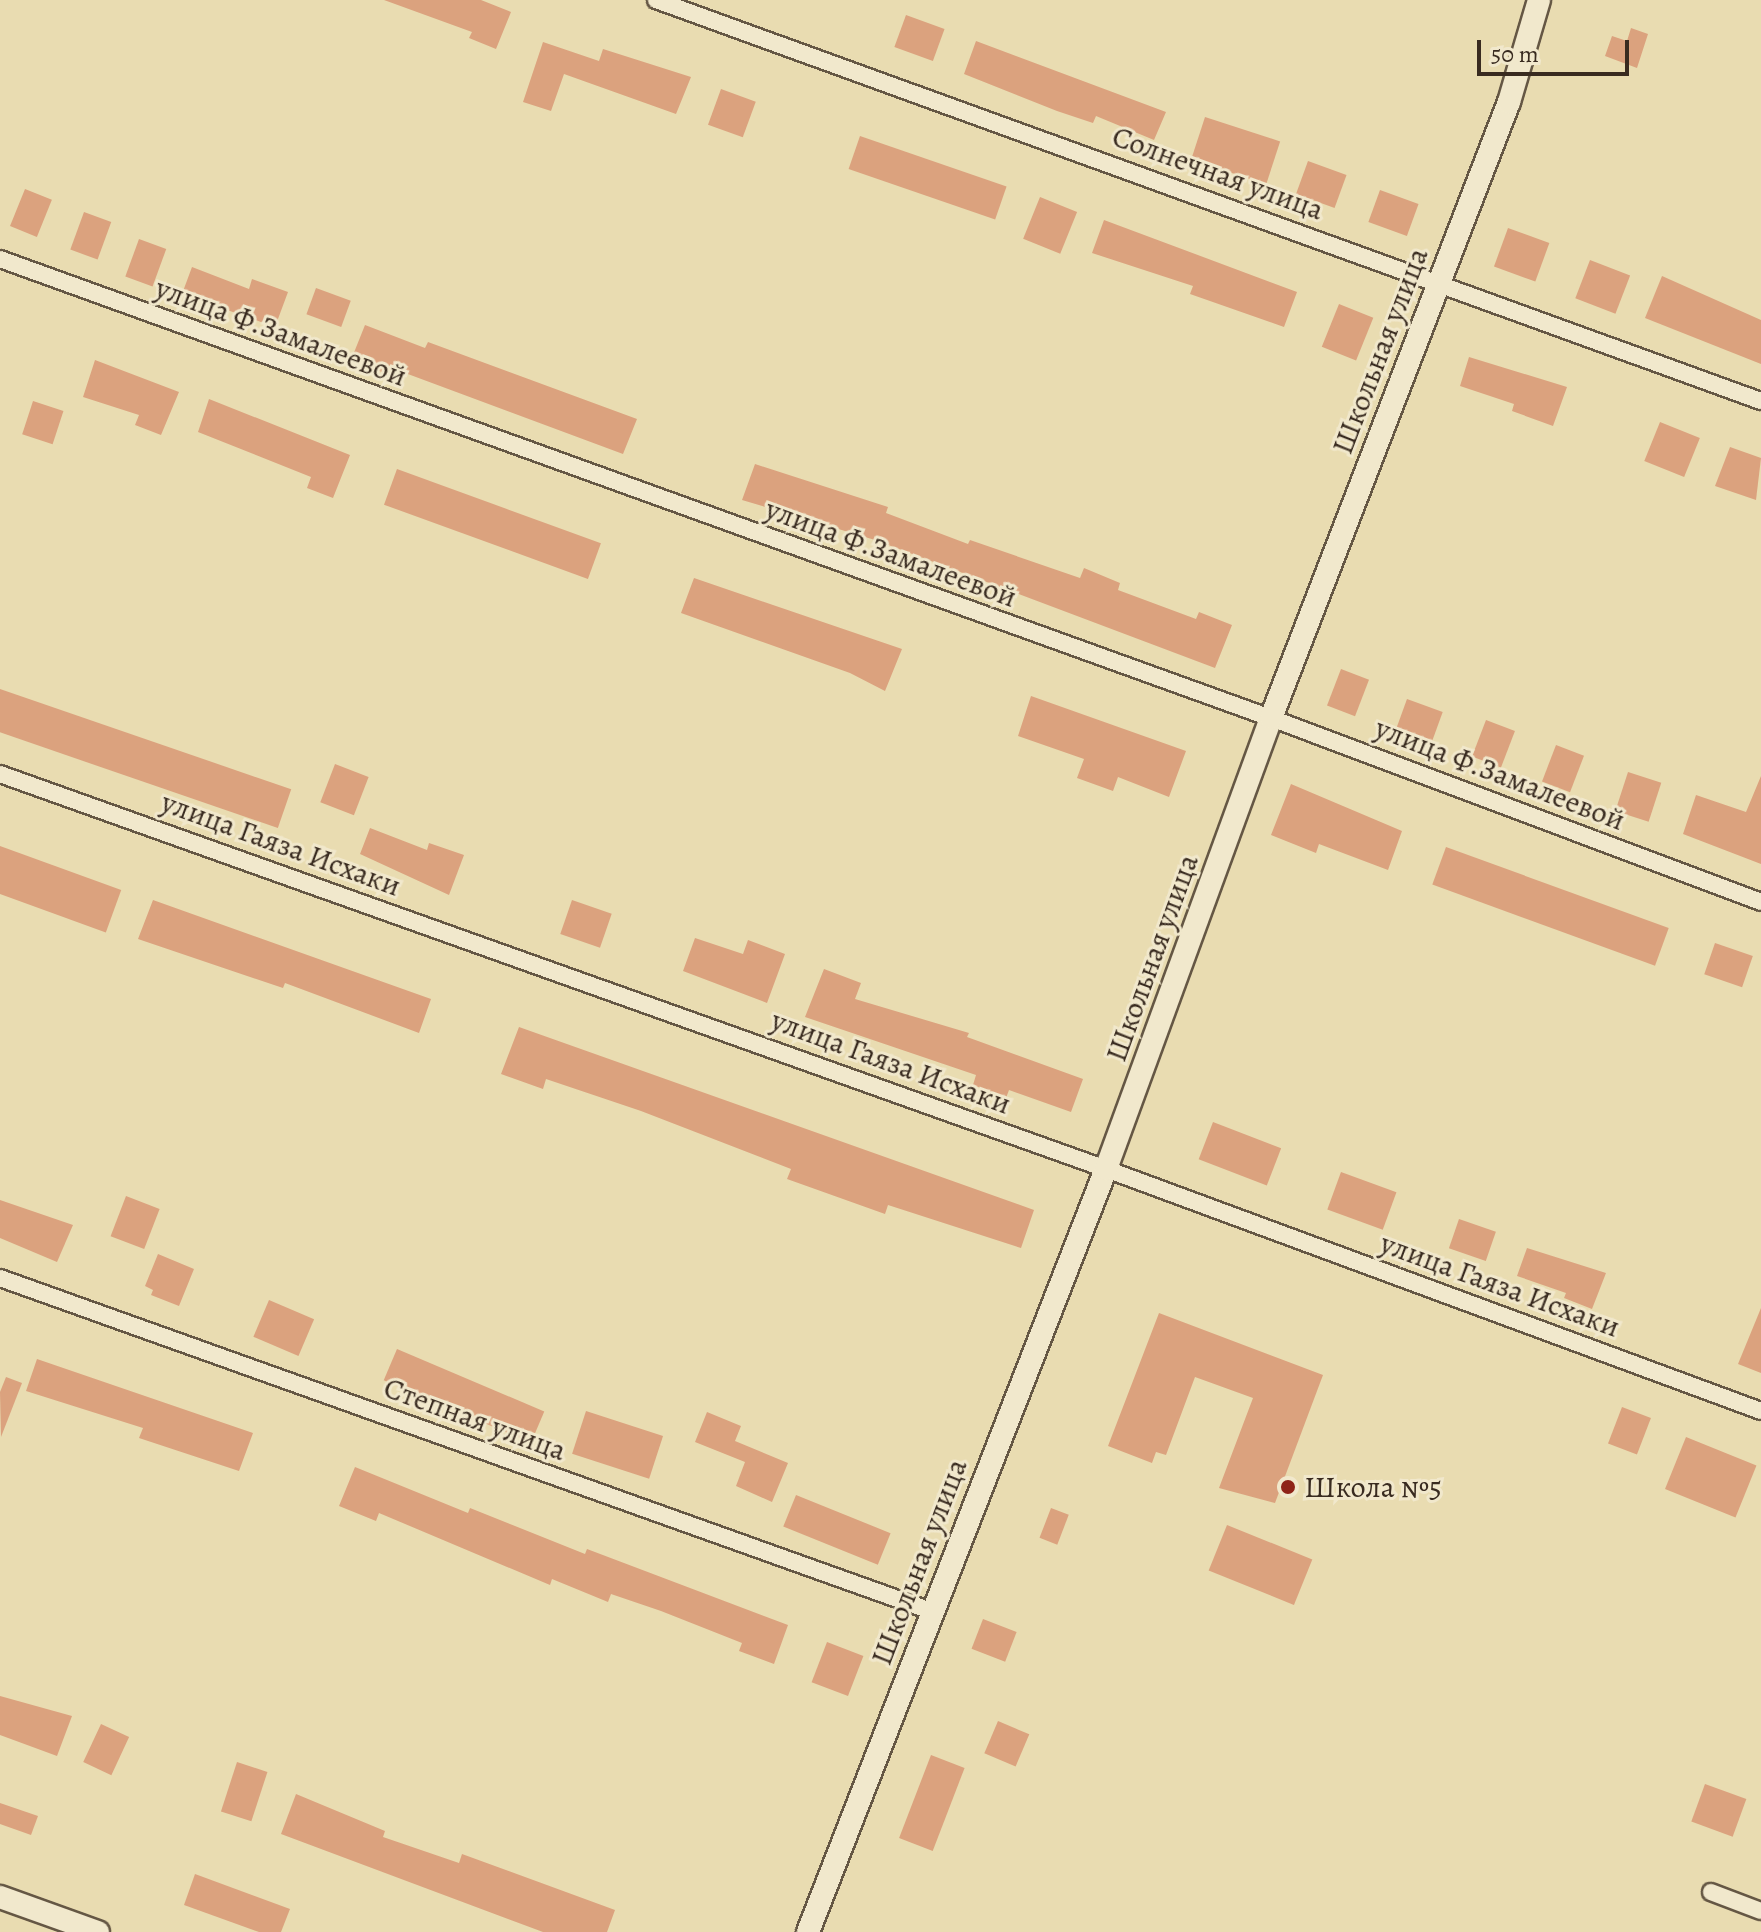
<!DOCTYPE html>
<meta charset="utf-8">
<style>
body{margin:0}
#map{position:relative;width:1761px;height:1932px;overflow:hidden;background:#e9dcb1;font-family:Alegreya,serif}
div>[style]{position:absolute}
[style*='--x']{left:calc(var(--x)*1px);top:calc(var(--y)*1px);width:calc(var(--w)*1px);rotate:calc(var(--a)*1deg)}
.building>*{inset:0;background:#dba27e;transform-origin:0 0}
.roads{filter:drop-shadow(2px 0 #655744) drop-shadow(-2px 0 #655744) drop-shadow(0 2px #655744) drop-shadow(0 -2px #655744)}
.street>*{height:16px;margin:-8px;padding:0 8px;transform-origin:8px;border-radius:8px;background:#f1e8cc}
.secondary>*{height:22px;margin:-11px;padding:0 11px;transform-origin:11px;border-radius:11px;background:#f1e8cc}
.dots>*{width:22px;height:22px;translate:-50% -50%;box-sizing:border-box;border:4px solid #f1e8cc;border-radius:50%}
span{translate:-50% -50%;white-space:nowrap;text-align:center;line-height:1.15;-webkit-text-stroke:6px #f1e8cc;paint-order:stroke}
.street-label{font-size:30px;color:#392b20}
.poi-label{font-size:30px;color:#392b20}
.left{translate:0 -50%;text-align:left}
.scale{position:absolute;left:1477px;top:40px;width:152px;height:36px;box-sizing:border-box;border:4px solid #392b20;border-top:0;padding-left:10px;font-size:24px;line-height:28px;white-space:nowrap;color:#392b20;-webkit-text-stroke:6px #f1e8cc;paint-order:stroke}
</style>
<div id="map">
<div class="building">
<i style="clip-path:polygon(384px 0,481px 0,511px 12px,496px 49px,469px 38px,472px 32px)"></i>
<i style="left:906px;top:15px;width:41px;height:34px;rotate:20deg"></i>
<i style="clip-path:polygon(1631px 28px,1648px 34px,1637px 68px,1605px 56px,1612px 36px,1627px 41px)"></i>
<i style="clip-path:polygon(976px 41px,1166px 112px,1154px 140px,1096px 116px,1093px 123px,1057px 111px,964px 74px)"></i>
<i style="clip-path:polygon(543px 42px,599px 61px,603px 49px,691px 77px,676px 114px,564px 74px,551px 111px,523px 102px)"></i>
<i style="left:721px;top:89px;width:37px;height:38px;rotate:20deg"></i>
<i style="left:1205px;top:117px;width:79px;height:45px;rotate:18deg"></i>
<i style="left:860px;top:136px;width:155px;height:35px;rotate:19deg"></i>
<i style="left:1308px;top:161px;width:41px;height:35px;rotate:20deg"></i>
<i style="left:25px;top:189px;width:29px;height:40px;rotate:22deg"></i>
<i style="left:1380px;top:190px;width:41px;height:34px;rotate:20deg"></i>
<i style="left:1040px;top:197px;width:40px;height:45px;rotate:22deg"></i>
<i style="left:84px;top:212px;width:29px;height:40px;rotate:20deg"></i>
<i style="clip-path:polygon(1104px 220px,1297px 292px,1284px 327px,1190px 294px,1193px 286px,1092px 253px)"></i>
<i style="left:1508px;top:228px;width:44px;height:41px;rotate:20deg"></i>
<i style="left:139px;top:239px;width:29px;height:40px;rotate:20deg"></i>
<i style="left:1590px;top:260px;width:43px;height:41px;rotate:21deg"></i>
<i style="clip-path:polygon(192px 267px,249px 289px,252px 279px,288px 292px,275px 327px,182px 294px)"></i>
<i style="clip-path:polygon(1662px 276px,1761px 320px,1761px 364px,1645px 318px)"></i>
<i style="left:316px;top:288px;width:37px;height:28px;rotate:20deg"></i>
<i style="left:1339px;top:304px;width:37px;height:46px;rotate:22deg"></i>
<i style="clip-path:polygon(365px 325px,425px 348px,428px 342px,637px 419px,623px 454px,389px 367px,387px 374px,351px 360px)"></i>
<i style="clip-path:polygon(1469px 357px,1567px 387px,1553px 426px,1512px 411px,1514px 404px,1460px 386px)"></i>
<i style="clip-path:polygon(95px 360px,179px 392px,161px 435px,135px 425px,139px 415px,83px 397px)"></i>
<i style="clip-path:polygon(209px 399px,350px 455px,333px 498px,307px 488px,311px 477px,198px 432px)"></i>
<i style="left:33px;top:401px;width:32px;height:35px;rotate:18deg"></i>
<i style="left:1660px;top:422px;width:43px;height:42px;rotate:22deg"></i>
<i style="clip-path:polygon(1730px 447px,1761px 458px,1756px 500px,1715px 486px)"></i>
<i style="clip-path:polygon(755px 464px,888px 507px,886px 513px,968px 544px,970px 540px,1080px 578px,1084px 568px,1120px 583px,1118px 590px,1196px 619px,1199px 612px,1232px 625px,1215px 668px,875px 540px,742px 500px)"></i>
<i style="left:397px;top:469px;width:217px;height:38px;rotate:20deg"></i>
<i style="clip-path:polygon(694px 578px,902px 649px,885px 691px,850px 673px,681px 613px)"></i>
<i style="left:1341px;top:669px;width:30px;height:39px;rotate:21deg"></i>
<i style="left:0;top:689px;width:308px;height:41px;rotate:19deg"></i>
<i style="clip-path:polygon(1031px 696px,1186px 751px,1169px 797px,1118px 777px,1113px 791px,1077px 778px,1084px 759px,1018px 736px)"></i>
<i style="left:1407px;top:699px;width:38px;height:31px;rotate:20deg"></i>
<i style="left:1486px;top:720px;width:31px;height:39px;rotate:21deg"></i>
<i style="left:1556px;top:745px;width:30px;height:39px;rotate:21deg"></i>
<i style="left:335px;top:764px;width:36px;height:41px;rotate:21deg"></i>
<i style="left:1628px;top:772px;width:35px;height:41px;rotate:18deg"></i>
<i style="clip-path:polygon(1761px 776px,1761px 864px,1683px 834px,1696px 795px,1746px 812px)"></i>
<i style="clip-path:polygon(1291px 784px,1402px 831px,1388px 870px,1319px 844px,1316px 853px,1271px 835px)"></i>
<i style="clip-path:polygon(370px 828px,427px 850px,429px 843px,464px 855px,449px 895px,360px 854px)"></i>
<i style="left:0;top:846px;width:129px;height:45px;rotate:20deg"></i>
<i style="left:1446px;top:847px;width:237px;height:40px;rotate:20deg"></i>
<i style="clip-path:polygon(153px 900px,431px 999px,419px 1033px,285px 983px,283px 988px,138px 939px)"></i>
<i style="left:572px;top:900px;width:42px;height:36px;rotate:19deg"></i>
<i style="clip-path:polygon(695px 938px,743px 954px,748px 940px,785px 954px,767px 1003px,683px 971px)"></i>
<i style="left:1715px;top:943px;width:40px;height:33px;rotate:19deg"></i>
<i style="clip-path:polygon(824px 969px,861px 983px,855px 999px,969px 1033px,967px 1037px,1083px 1079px,1071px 1112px,1009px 1090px,1006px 1098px,973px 1085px,976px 1075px,805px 1017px)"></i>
<i style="clip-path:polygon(519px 1027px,1034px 1210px,1021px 1248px,888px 1205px,885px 1214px,787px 1179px,791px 1169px,641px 1111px,546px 1079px,543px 1089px,501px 1074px)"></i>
<i style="left:1213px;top:1122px;width:73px;height:40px;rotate:21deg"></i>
<i style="left:1341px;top:1172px;width:59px;height:40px;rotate:20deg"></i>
<i style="left:126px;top:1196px;width:36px;height:43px;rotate:21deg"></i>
<i style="clip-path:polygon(0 1200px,73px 1225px,57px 1262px,0 1238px)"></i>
<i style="left:1459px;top:1219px;width:39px;height:31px;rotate:19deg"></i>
<i style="clip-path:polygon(1527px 1248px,1606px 1273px,1592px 1309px,1564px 1298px,1566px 1293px,1517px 1276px)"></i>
<i style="clip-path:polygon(158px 1254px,194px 1269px,179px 1306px,151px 1295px,153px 1290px,145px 1286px)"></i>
<i style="left:269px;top:1300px;width:49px;height:40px;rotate:23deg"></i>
<i style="clip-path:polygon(1761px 1308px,1761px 1373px,1738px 1364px)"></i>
<i style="clip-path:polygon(1159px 1313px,1323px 1375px,1275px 1503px,1219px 1488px,1253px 1398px,1195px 1377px,1166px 1455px,1156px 1452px,1152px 1463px,1108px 1446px)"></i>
<i style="left:397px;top:1349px;width:160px;height:34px;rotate:23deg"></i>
<i style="clip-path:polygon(37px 1359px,253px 1433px,239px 1471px,139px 1438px,143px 1428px,26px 1391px)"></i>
<i style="clip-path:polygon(6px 1377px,22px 1383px,1px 1437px,0 1392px)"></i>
<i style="left:1622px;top:1407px;width:31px;height:39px;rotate:21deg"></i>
<i style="left:586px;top:1411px;width:81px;height:45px;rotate:18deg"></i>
<i style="clip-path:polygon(707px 1412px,741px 1426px,735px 1441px,788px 1463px,772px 1502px,736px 1486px,745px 1462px,695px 1442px)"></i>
<i style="left:1686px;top:1437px;width:76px;height:56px;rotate:22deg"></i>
<i style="clip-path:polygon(355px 1467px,468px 1513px,470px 1508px,585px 1554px,587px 1549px,788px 1625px,774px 1664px,739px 1651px,742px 1643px,661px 1611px,611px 1594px,608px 1602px,552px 1579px,550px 1585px,379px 1513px,376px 1521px,339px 1506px)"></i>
<i style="left:796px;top:1495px;width:102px;height:34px;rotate:22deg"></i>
<i style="left:1051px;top:1508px;width:19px;height:32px;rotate:21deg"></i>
<i style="left:1227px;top:1525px;width:92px;height:49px;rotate:22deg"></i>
<i style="left:983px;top:1619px;width:36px;height:32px;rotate:21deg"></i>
<i style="left:827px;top:1642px;width:39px;height:43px;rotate:21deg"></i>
<i style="clip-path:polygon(0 1696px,72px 1716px,57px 1756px,0 1735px)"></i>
<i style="left:998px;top:1721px;width:34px;height:35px;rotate:23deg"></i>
<i style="left:101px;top:1724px;width:31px;height:42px;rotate:25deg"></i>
<i style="left:931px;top:1755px;width:36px;height:89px;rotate:21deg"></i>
<i style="left:237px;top:1762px;width:32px;height:52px;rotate:18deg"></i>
<i style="left:1705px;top:1784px;width:44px;height:40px;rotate:20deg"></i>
<i style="clip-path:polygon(296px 1794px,385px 1831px,383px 1837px,459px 1863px,462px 1854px,615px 1910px,607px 1932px,543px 1932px,281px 1834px)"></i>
<i style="clip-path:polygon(0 1803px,38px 1816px,31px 1835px,0 1824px)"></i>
<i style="clip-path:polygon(195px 1874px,290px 1909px,281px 1932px,259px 1932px,184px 1905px)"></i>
</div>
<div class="roads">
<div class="street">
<i style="--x:656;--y:0;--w:1176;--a:19.95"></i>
<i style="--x:0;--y:259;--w:1351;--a:19.86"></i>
<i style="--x:1271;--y:718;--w:523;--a:20.58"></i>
<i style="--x:0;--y:774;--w:1174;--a:19.65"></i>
<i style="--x:1106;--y:1169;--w:698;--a:20.28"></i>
<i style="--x:0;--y:1278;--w:989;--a:19.68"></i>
<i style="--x:1711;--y:1892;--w:53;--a:20.8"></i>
</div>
<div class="secondary">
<i style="--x:0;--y:1897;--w:104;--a:19.7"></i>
<i style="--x:808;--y:1932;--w:819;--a:-68.67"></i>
<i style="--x:1106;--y:1169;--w:480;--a:-69.9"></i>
<i style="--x:1271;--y:718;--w:660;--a:-68.88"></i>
<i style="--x:1509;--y:102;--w:106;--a:-73.6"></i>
</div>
</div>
<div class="dots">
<i style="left:1288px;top:1487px;background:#8f2418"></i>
</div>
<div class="street-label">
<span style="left:1218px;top:173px;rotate:20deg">Солнечная улица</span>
<span style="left:281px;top:332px;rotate:20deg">улица Ф.Замалеевой</span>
<span style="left:1380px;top:351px;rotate:-69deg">Школьная улица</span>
<span style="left:891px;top:553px;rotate:20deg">улица Ф.Замалеевой</span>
<span style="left:1500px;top:774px;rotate:21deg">улица Ф.Замалеевой</span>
<span style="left:281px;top:844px;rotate:20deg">улица Гаяза Исхаки</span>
<span style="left:1152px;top:958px;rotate:-70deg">Школьная улица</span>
<span style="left:891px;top:1062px;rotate:20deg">улица Гаяза Исхаки</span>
<span style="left:1500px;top:1285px;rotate:20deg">улица Гаяза Исхаки</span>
<span style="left:475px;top:1419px;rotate:20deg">Степная улица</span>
<span style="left:919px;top:1562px;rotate:-69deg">Школьная улица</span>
</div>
<div class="poi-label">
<span class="left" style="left:1304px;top:1487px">Школа №5</span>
</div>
<div class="scale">50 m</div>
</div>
